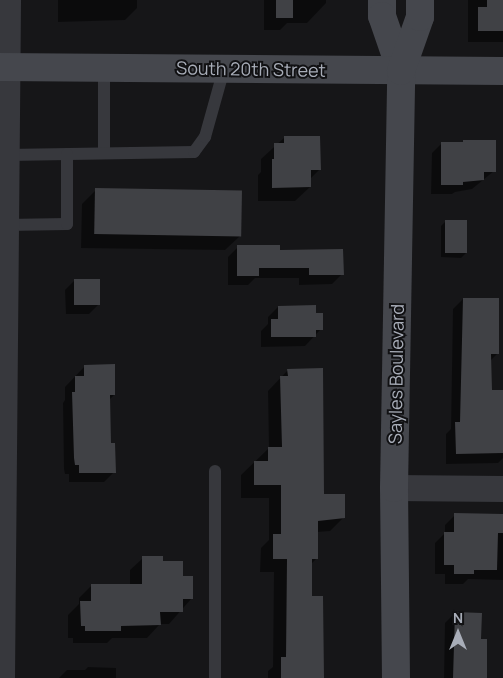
<!DOCTYPE html>
<style>
body{margin:0}
#map{position:relative;width:503px;height:678px;overflow:hidden;background:#161618;font-family:Manrope,sans-serif}
div>[style]{position:absolute}
[style*='--x']{left:calc(var(--x)*1px);top:calc(var(--y)*1px);width:calc(var(--w)*1px);rotate:calc(var(--a)*1deg)}
.shadow>*{inset:0;background:#0007;transform-origin:0 0}
.building>*{inset:0;background:#404145;transform-origin:0 0}
.lane>*{height:12px;margin:-6px;padding:0 6px;transform-origin:6px;border-radius:6px;background:#37383d}
.street>*{height:26px;margin:-13px;padding:0 13px;transform-origin:13px;border-radius:13px;background:#37383d}
.secondary>*{height:28px;margin:-14px;padding:0 14px;transform-origin:14px;border-radius:14px;background:#45474d}
span{translate:-50% -50%;white-space:nowrap;text-align:center;line-height:1.15;-webkit-text-stroke:4px #111113;paint-order:stroke}
.street-label{font-size:18px;color:#a8adb8}
.north{position:absolute;left:433px;top:608px;width:50px;height:50px;-webkit-text-stroke:4px #111113;paint-order:stroke;rotate:0deg;font-size:14px;font-weight:700;line-height:20px;text-align:center;color:#a8adb8}
.north::after{content:'';display:block;margin:auto;width:18px;height:22px;background:#a8adb8;clip-path:polygon(50% 0,100% 100%,50% 72%,0 100%)}
</style>
<div id="map">
<div class="shadow">
<i style="clip-path:polygon(58px 0,137px 0,137px 8px,125px 20px,58px 22px)"></i>
<i style="clip-path:polygon(264px 0,326px 0,326px 3px,307px 23px,287px 23px,280px 30px,264px 30px)"></i>
<i style="left:468px;top:0;width:35px;height:42px"></i>
<i style="clip-path:polygon(284px 138px,319px 170px,310px 179px,310px 187px,295px 201px,258px 201px,258px 175px,261px 172px,261px 159px)"></i>
<i style="clip-path:polygon(442px 143px,494px 171px,472px 189px,455px 192px,452px 194px,431px 194px,432px 153px)"></i>
<i style="clip-path:polygon(96px 190px,240px 236px,225px 250px,81px 248px,82px 204px)"></i>
<i style="clip-path:polygon(446px 221px,466px 253px,461px 258px,441px 257px,441px 226px)"></i>
<i style="clip-path:polygon(238px 247px,278px 251px,342px 274px,332px 284px,299px 285px,299px 278px,255px 278px,248px 285px,228px 285px,228px 257px)"></i>
<i style="clip-path:polygon(75px 280px,99px 304px,89px 314px,66px 314px,65px 290px)"></i>
<i style="clip-path:polygon(463px 299px,498px 353px,490px 361px,490px 392px,503px 392px,503px 458px,498px 463px,446px 464px,446px 434px,451px 429px,453px 309px)"></i>
<i style="clip-path:polygon(278px 307px,315px 315px,321px 329px,305px 346px,261px 347px,261px 331px,268px 324px,268px 317px)"></i>
<i style="clip-path:polygon(85px 366px,114px 395px,109px 400px,110px 445px,114px 472px,104px 482px,69px 482px,69px 474px,65px 474px,64px 469px,63px 403px,65px 400px,65px 387px)"></i>
<i style="clip-path:polygon(288px 370px,322px 495px,343px 518px,330px 531px,317px 532px,316px 559px,310px 565px,310px 597px,322px 678px,268px 678px,268px 671px,273px 667px,274px 572px,260px 572px,261px 548px,269px 540px,269px 498px,241px 498px,241px 475px,269px 448px,268px 391px)"></i>
<i style="clip-path:polygon(455px 515px,503px 515px,503px 580px,468px 579px,463px 584px,445px 584px,445px 574px,435px 574px,435px 543px,445px 533px,445px 525px)"></i>
<i style="clip-path:polygon(143px 558px,162px 562px,182px 577px,192px 598px,169px 624px,160px 624px,147px 638px,112px 638px,107px 643px,73px 643px,73px 638px,68px 638px,68px 615px,79px 604px,79px 598px,92px 585px,130px 585px,130px 570px)"></i>
<i style="clip-path:polygon(455px 613px,479px 640px,485px 678px,444px 678px,445px 623px)"></i>
<i style="clip-path:polygon(88px 667px,116px 668px,116px 678px,59px 678px,67px 670px,85px 670px)"></i>
</div>
<div class="building">
<i style="left:276px;top:0;width:17px;height:18px"></i>
<i style="clip-path:polygon(487px 0,503px 0,503px 31px,478px 31px,478px 7px,487px 7px)"></i>
<i style="clip-path:polygon(284px 136px,320px 136px,321px 170px,311px 170px,311px 187px,272px 188px,272px 159px,274px 159px,274px 143px,284px 143px)"></i>
<i style="clip-path:polygon(463px 140px,496px 140px,496px 172px,484px 172px,484px 180px,463px 182px,463px 185px,441px 185px,441px 142px,463px 142px)"></i>
<i style="left:95px;top:188px;width:147px;height:46px;rotate:1deg"></i>
<i style="left:445px;top:220px;width:22px;height:33px"></i>
<i style="clip-path:polygon(237px 245px,280px 245px,280px 250px,343px 249px,344px 275px,309px 275px,309px 268px,259px 268px,259px 276px,237px 276px)"></i>
<i style="left:74px;top:279px;width:26px;height:26px"></i>
<i style="clip-path:polygon(463px 298px,499px 298px,499px 354px,491px 354px,492px 390px,503px 390px,503px 453px,456px 454px,455px 422px,460px 422px)"></i>
<i style="clip-path:polygon(316px 305px,316px 313px,323px 313px,323px 330px,316px 330px,316px 337px,271px 337px,271px 319px,278px 319px,278px 306px)"></i>
<i style="clip-path:polygon(115px 364px,115px 395px,110px 395px,111px 443px,115px 443px,116px 473px,79px 473px,79px 465px,75px 465px,74px 458px,72px 392px,75px 392px,75px 376px,84px 376px,84px 365px)"></i>
<i style="clip-path:polygon(323px 368px,324px 494px,345px 494px,345px 518px,318px 521px,318px 559px,312px 559px,312px 596px,323px 596px,324px 678px,281px 678px,281px 657px,286px 657px,287px 559px,273px 559px,273px 534px,281px 534px,281px 485px,254px 485px,254px 461px,268px 461px,268px 447px,282px 447px,280px 376px,288px 376px,287px 369px)"></i>
<i style="clip-path:polygon(454px 513px,503px 514px,503px 533px,498px 533px,497px 570px,474px 570px,474px 574px,454px 574px,454px 565px,444px 565px,444px 532px,454px 532px)"></i>
<i style="clip-path:polygon(142px 556px,163px 556px,163px 561px,183px 561px,183px 576px,193px 576px,193px 599px,183px 599px,183px 612px,160px 612px,161px 625px,121px 626px,121px 631px,85px 631px,85px 626px,81px 626px,80px 601px,91px 601px,91px 584px,142px 584px)"></i>
<i style="clip-path:polygon(455px 612px,482px 613px,481px 639px,487px 639px,487px 678px,453px 678px)"></i>
</div>
<div class="lane">
<i style="--x:104;--y:68;--w:85;--a:90"></i>
<i style="--x:7;--y:155;--w:187;--a:-0.9"></i>
<i style="--x:194;--y:152;--w:19;--a:-54"></i>
<i style="--x:205;--y:137;--w:71;--a:-74.4"></i>
<i style="--x:6;--y:225;--w:61;--a:-0.9"></i>
<i style="--x:67;--y:224;--w:70;--a:-90"></i>
<i style="--x:215;--y:678;--w:207;--a:-90"></i>
</div>
<div class="street">
<i style="--x:394;--y:488;--w:109;--a:0.5"></i>
<i style="--x:2;--y:678;--w:678;--a:-89.49"></i>
</div>
<div class="secondary">
<i style="--x:382;--y:0;--w:16;--a:90"></i>
<i style="--x:382;--y:16;--w:58;--a:70.9"></i>
<i style="--x:0;--y:67;--w:503;--a:0.46"></i>
<i style="--x:396;--y:678;--w:190;--a:-90.6"></i>
<i style="--x:394;--y:488;--w:417;--a:-89"></i>
<i style="--x:401;--y:71;--w:57;--a:-70.6"></i>
<i style="--x:420;--y:17;--w:17;--a:-90"></i>
</div>
<div class="street-label">
<span style="left:251px;top:69px;rotate:1deg">South 20th Street</span>
<span style="left:396px;top:374px;rotate:-89deg">Sayles Boulevard</span>
</div>
<div class="north">N</div>
</div>
